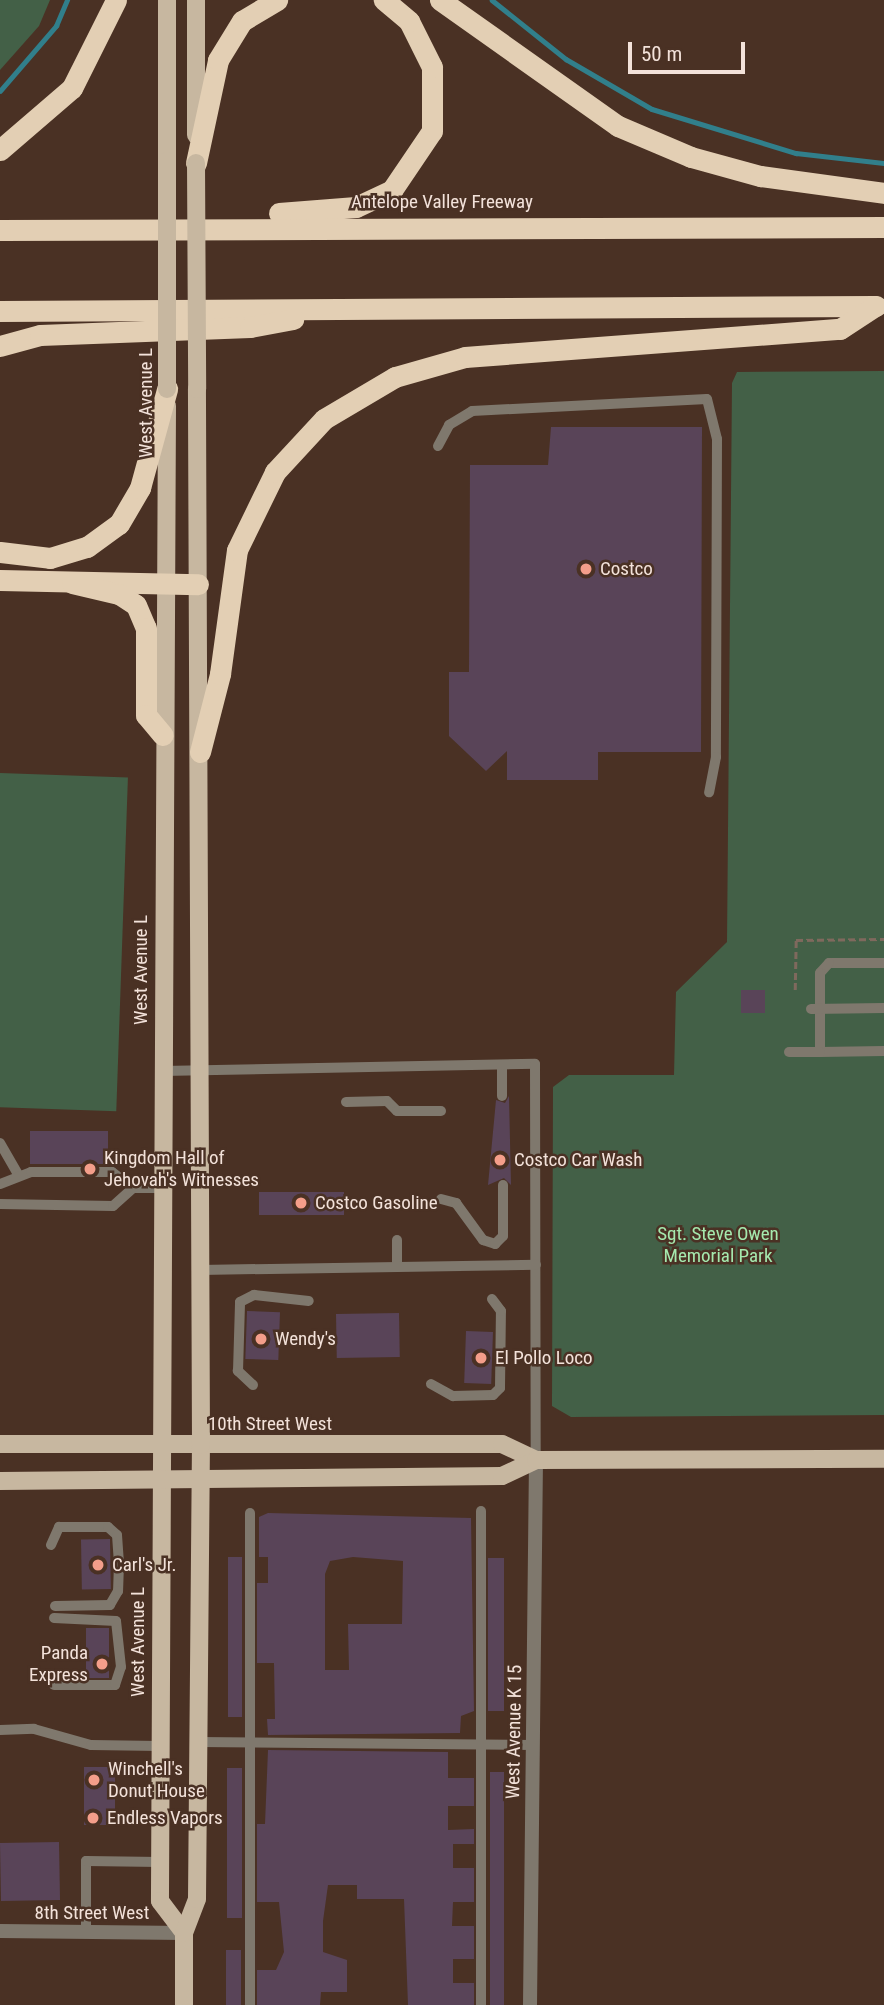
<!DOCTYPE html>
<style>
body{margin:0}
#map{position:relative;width:884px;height:2005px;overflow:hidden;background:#4a3124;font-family:"Roboto Condensed",sans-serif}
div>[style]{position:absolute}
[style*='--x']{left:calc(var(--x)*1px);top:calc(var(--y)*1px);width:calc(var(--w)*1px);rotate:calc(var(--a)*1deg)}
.green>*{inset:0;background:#436047;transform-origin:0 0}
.stream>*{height:4.5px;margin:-2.25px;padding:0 2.25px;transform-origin:2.25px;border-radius:2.25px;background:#317f8b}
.building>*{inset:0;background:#594458;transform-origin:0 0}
.path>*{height:2.5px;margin-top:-1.25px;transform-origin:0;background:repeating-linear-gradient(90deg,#7f695d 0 7px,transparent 0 10.5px)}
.service>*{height:10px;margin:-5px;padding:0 5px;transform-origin:5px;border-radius:5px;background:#7f786d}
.minor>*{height:14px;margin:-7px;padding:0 7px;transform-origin:7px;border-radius:7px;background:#7f786d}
.primary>*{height:18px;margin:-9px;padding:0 9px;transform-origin:9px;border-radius:9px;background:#c7b7a0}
.motorway>*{height:21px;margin:-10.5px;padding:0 10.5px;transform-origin:10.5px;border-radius:10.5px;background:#e3cfb4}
.primary-bridge>*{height:18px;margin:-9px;padding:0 9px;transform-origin:9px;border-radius:9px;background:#c7b7a0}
.dots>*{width:19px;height:19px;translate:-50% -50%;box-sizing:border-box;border:4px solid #4a3124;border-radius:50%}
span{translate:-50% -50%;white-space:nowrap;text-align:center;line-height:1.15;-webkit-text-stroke:5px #4a3124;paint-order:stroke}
.street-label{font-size:19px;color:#f3e2da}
.poi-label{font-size:19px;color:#f3e2da}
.left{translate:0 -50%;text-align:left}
.right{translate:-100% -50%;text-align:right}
.park-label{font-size:19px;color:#a5e9ae}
.scale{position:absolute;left:628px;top:42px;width:117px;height:32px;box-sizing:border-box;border:4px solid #f3e2da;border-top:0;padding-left:9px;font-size:21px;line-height:24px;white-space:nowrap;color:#f3e2da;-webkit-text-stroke:5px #4a3124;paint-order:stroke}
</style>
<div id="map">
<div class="green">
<i style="clip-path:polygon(0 0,50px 0,39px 26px,0 70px)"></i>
<i style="clip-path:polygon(884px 371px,884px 1415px,571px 1417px,552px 1406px,553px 1087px,569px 1075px,674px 1075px,676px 992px,727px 942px,732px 383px,737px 372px)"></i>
<i style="left:0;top:773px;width:128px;height:334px;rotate:2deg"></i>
</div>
<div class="stream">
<i style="--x:492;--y:0;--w:95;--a:38.6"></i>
<i style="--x:566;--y:59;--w:99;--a:30.2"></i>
<i style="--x:652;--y:109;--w:151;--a:17"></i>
<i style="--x:796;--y:153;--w:89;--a:6.5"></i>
<i style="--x:0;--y:91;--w:86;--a:-49.3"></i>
<i style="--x:56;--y:26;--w:28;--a:-67"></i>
</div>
<div class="building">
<i style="clip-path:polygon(551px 427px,702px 427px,701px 752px,598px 752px,598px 780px,507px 780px,507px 751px,486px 771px,449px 736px,449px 672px,469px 672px,470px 465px,548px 465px)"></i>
<i style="left:765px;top:990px;width:23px;height:24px;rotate:90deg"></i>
<i style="clip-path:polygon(509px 1096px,511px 1185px,504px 1178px,488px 1185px,496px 1100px,505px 1103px)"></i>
<i style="left:30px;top:1131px;width:78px;height:33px"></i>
<i style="left:259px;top:1192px;width:85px;height:23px"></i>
<i style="left:247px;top:1311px;width:33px;height:48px;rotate:2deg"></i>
<i style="left:399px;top:1313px;width:44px;height:63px;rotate:89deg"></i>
<i style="left:466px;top:1331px;width:27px;height:52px;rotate:2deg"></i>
<i style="clip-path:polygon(evenodd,268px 1513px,471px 1518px,474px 1711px,461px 1716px,460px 1733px,268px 1735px,267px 1719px,275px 1719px,274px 1663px,257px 1663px,257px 1583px,268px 1583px,268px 1557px,259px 1557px,259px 1517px,268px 1513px,353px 1557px,403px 1561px,402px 1624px,348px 1624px,349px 1670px,325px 1670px,325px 1574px,330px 1561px,353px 1557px)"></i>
<i style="left:110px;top:1539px;width:50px;height:29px;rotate:89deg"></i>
<i style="left:228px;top:1557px;width:14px;height:160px"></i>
<i style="left:488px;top:1558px;width:16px;height:153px"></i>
<i style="left:86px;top:1628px;width:23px;height:50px"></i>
<i style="clip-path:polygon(268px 1750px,448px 1752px,448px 1778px,474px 1778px,474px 1806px,448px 1806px,448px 1830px,474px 1829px,474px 1844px,453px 1844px,453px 1868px,474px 1868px,474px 1902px,453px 1902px,452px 1926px,474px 1926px,474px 1959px,453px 1959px,453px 1983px,474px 1983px,474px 2005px,408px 2005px,404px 1899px,357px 1899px,357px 1885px,328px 1885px,323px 1921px,323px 1952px,347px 1960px,347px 1992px,321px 1992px,320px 2005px,257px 2005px,257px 1970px,276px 1970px,284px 1952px,279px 1902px,257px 1902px,257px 1824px,265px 1824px)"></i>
<i style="left:84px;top:1767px;width:31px;height:58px"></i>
<i style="left:227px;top:1768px;width:15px;height:150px"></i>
<i style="left:490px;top:1772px;width:14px;height:233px"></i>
<i style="left:59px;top:1842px;width:58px;height:59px;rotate:89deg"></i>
<i style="left:226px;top:1950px;width:15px;height:55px"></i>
</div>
<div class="path">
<i style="--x:795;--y:990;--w:50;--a:-88.9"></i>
<i style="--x:796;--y:940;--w:88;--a:-0.7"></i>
</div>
<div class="service">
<i style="--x:438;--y:446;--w:24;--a:-62"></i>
<i style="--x:449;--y:425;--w:27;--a:-31"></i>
<i style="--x:472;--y:411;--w:235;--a:-2.9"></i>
<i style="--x:707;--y:399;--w:41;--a:76"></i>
<i style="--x:717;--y:439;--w:318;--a:90.2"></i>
<i style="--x:716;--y:757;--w:36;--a:101"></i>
<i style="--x:884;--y:963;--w:55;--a:180"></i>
<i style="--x:829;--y:963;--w:13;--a:132"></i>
<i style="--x:820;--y:973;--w:79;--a:90"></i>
<i style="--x:820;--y:1052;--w:64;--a:-0.9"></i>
<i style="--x:811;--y:1009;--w:73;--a:-0.8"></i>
<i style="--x:789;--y:1052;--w:31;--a:0"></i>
<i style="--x:502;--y:1065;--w:31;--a:90"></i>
<i style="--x:162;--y:1071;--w:373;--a:-1.1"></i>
<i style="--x:535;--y:1064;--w:396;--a:89.9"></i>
<i style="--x:346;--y:1102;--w:41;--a:-1.4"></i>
<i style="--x:387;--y:1101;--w:14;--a:45"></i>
<i style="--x:397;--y:1111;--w:44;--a:0"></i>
<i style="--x:0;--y:1143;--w:36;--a:60"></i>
<i style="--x:0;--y:1184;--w:33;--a:-21"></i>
<i style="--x:31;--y:1172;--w:81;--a:0"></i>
<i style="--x:112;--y:1172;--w:26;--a:37"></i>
<i style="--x:133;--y:1188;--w:28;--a:0"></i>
<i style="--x:441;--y:1199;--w:16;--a:15"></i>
<i style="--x:456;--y:1203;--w:46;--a:53.9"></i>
<i style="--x:483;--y:1240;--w:13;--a:18"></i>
<i style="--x:495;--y:1244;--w:11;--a:-45"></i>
<i style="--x:503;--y:1236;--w:51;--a:-90"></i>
<i style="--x:0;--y:1204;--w:113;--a:1"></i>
<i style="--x:113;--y:1206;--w:27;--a:-42"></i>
<i style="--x:397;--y:1240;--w:26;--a:90"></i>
<i style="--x:200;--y:1270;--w:336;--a:-0.9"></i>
<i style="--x:431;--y:1384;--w:25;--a:29"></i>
<i style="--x:453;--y:1396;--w:40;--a:-1.4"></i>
<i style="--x:493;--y:1395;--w:10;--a:-45"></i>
<i style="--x:500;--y:1388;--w:77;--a:-89.3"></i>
<i style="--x:501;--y:1311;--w:15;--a:-127"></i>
<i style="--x:253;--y:1385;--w:21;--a:-137"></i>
<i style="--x:238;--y:1371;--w:69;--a:-88.3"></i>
<i style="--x:240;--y:1302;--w:16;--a:-27"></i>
<i style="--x:254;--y:1295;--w:55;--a:6.2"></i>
<i style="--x:51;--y:1545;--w:20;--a:-66"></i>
<i style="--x:59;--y:1527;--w:49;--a:0"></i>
<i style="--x:108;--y:1527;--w:12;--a:42"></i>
<i style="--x:117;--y:1535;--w:29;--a:86"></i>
<i style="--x:119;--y:1564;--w:27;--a:92"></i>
<i style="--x:118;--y:1591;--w:16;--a:120"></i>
<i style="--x:110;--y:1605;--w:55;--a:179"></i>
<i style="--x:54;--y:1685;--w:61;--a:0"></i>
<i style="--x:115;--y:1685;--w:19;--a:-72"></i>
<i style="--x:121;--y:1667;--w:46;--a:-96.2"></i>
<i style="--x:116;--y:1621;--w:62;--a:-177.2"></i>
<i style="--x:0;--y:1730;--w:34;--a:-2"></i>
<i style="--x:34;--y:1729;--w:59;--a:15.7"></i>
<i style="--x:91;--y:1745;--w:68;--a:0.8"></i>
<i style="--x:198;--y:1742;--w:335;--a:0.5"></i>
<i style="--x:86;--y:1932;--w:71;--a:-90"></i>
<i style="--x:86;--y:1861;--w:74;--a:0.8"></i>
<i style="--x:250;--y:2005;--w:492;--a:-90"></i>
<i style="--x:481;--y:2005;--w:494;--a:-90"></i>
</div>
<div class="minor">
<i style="--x:0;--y:1931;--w:184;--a:0.6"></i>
<i style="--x:530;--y:2005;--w:545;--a:-89.37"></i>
</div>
<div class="primary">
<i style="--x:196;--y:135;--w:135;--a:-90"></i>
<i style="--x:167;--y:161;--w:161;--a:-90"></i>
<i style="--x:167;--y:406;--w:1495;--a:90.27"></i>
<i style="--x:160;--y:1901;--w:40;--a:53"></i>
<i style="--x:0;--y:1444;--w:502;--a:0"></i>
<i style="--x:502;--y:1444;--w:38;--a:25"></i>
<i style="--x:0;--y:1481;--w:502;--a:-0.57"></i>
<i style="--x:502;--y:1476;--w:38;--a:-25"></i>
<i style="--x:536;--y:1460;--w:348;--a:-0.2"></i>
<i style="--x:184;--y:2005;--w:72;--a:-90"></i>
<i style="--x:184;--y:1933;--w:36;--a:-69"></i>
<i style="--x:197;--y:1899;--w:454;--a:-89.5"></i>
<i style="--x:201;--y:1445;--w:1056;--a:-90.22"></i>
</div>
<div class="motorway">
<i style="--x:440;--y:0;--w:218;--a:35.3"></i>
<i style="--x:618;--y:126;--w:79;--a:23"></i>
<i style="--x:691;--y:157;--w:72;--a:15.4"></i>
<i style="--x:760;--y:176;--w:125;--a:7.8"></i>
<i style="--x:0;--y:150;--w:95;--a:-40.7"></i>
<i style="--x:72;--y:88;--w:98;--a:-63.4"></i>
<i style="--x:196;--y:163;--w:105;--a:-77.9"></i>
<i style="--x:218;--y:60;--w:46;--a:-58.4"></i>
<i style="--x:242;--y:21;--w:41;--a:-31"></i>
<i style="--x:279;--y:213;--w:77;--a:-4.5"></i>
<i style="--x:356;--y:207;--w:40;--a:-25"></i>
<i style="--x:392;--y:190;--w:71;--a:-55.9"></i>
<i style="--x:432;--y:131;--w:64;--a:-90"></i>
<i style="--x:432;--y:67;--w:51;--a:-116.6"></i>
<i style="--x:409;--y:21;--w:33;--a:-140"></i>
<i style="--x:0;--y:230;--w:884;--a:-0.19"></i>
<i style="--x:0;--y:311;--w:876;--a:-0.33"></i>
<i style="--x:0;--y:346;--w:41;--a:-15.4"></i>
<i style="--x:40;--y:335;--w:210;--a:-2.2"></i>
<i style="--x:250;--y:327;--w:44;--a:-10.5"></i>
<i style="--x:0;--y:552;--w:50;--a:6.8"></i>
<i style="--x:50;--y:558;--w:39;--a:-17"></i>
<i style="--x:87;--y:547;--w:39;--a:-36"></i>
<i style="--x:119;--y:524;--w:42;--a:-59.7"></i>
<i style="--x:140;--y:488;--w:103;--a:-74.7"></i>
<i style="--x:0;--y:580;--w:198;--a:1.2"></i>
<i style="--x:72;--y:583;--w:48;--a:13.2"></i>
<i style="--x:119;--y:594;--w:20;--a:33"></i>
<i style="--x:136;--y:605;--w:25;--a:67"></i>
<i style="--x:146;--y:628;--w:87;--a:90"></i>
<i style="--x:146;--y:715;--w:26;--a:50"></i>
<i style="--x:200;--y:752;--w:81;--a:-75.6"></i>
<i style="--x:220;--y:674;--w:125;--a:-82.2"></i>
<i style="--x:237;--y:550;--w:87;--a:-64"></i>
<i style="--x:275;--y:472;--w:72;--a:-47.2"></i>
<i style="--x:324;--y:419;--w:82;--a:-30.6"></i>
<i style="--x:395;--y:377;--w:73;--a:-15.9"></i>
<i style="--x:465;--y:357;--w:376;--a:-4.3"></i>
<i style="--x:840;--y:329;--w:42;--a:-33.3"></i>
</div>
<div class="primary-bridge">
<i style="--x:196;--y:163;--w:226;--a:89.7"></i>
<i style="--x:167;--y:389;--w:228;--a:-90"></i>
</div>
<div class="dots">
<i style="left:586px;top:569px;background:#f49e8a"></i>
<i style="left:500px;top:1160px;background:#f49e8a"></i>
<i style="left:90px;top:1169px;background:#f49e8a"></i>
<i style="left:301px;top:1203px;background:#f49e8a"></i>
<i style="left:261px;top:1339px;background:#f49e8a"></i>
<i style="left:481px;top:1358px;background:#f49e8a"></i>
<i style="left:98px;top:1565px;background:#f49e8a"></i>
<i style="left:102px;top:1664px;background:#f49e8a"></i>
<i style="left:94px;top:1780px;background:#f49e8a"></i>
<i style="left:93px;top:1818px;background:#f49e8a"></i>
</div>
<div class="street-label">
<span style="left:442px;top:202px">Antelope Valley Freeway</span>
<span style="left:146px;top:403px;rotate:-90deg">West Avenue L</span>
<span style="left:141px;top:970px;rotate:-90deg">West Avenue L</span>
<span style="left:270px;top:1424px">10th Street West</span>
<span style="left:138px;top:1642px;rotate:-90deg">West Avenue L</span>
<span style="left:514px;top:1732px;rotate:-89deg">West Avenue K 15</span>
<span style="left:92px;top:1913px">8th Street West</span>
</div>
<div class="poi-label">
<span class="left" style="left:600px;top:569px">Costco</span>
<span class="left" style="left:104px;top:1169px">Kingdom Hall of<br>Jehovah's Witnesses</span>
<span class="left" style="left:514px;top:1160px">Costco Car Wash</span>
<span class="left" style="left:315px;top:1203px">Costco Gasoline</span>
<span class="left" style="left:275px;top:1339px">Wendy's</span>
<span class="left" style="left:495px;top:1358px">El Pollo Loco</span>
<span class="left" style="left:112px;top:1565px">Carl's Jr.</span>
<span class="right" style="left:88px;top:1664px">Panda<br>Express</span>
<span class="left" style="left:108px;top:1780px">Winchell's<br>Donut House</span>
<span class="left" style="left:107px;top:1818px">Endless Vapors</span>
</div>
<div class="park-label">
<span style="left:718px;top:1245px">Sgt. Steve Owen<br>Memorial Park</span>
</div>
<div class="scale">50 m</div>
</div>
